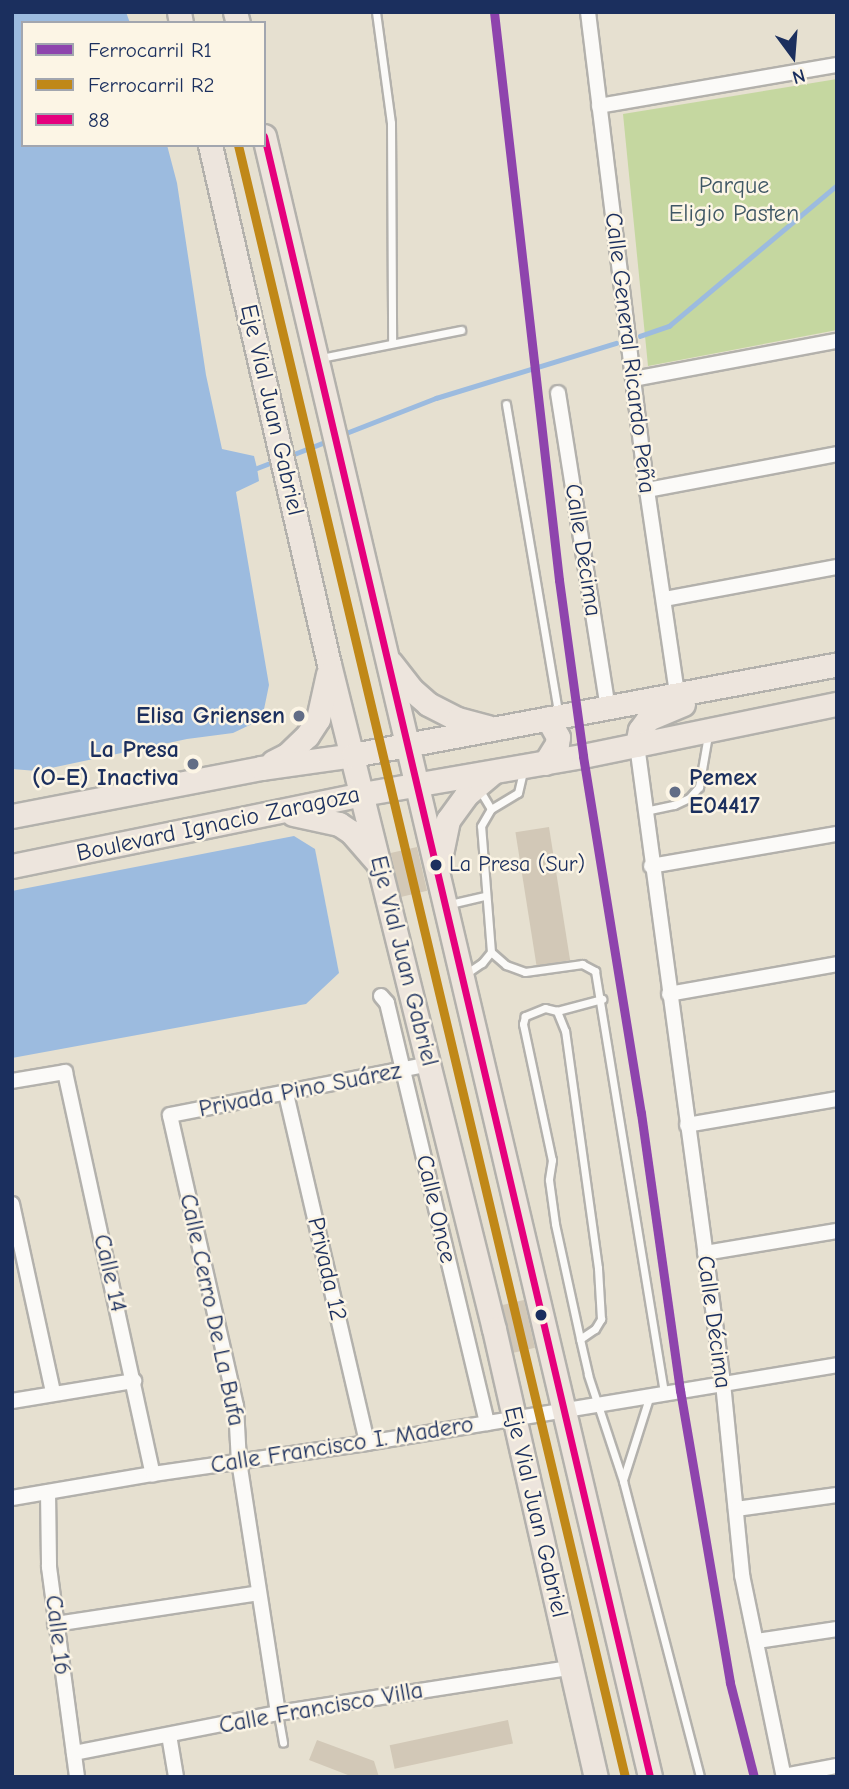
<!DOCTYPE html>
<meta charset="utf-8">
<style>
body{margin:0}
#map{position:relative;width:849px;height:1789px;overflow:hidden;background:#e6e0d0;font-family:"Comic Neue",sans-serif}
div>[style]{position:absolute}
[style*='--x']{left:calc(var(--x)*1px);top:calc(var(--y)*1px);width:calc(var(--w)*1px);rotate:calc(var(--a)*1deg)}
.green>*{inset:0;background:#c5d7a0}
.water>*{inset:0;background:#9cbbdf}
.stream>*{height:4.5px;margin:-2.25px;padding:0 2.25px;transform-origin:2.25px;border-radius:2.25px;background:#9cbbdf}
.building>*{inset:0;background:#d2c8b7;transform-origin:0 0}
.roads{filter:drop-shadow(2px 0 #b3b1ac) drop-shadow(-2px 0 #b3b1ac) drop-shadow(0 2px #b3b1ac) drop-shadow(0 -2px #b3b1ac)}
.service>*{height:7px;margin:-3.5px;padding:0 3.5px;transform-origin:3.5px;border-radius:3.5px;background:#fbfaf8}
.minor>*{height:14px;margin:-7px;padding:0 7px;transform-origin:7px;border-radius:7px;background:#fbfaf8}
.primary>*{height:23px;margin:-11.5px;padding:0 11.5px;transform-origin:11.5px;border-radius:11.5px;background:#ede5dd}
.bus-1>*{height:7px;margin:-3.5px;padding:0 3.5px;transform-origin:3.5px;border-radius:3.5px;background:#e5007d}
.rail-1>*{height:9px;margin:-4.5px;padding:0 4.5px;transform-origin:4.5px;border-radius:4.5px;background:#8e44ad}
.rail-2>*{height:9px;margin:-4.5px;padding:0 4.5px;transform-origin:4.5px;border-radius:4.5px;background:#c08818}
.dots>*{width:19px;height:19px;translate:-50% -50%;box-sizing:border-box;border:4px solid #fcf5e5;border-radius:50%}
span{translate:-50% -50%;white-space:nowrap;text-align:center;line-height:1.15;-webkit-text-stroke:5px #fcf5e5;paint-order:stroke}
.bus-label{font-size:22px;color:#1b2f5e}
.left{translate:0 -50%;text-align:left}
.park-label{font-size:24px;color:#3f5765}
.street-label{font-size:24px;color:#1b2f5e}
.poi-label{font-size:24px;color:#1b2f5e;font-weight:700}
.right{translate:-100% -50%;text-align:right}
.frame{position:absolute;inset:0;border:14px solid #1b2f5e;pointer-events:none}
.legend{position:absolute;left:21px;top:21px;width:245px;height:126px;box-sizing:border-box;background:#fcf5e5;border:2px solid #a2a6af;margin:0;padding:9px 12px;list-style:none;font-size:21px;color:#1b2f5e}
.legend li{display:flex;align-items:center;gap:14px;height:35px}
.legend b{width:35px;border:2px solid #a2a6af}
.north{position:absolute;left:758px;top:21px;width:70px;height:70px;-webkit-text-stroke:5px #fcf5e5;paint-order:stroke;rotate:164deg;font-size:19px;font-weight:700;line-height:28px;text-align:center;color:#1b2f5e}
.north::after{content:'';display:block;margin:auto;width:24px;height:32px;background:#1b2f5e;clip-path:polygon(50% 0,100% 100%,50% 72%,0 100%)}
</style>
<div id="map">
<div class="green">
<i style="clip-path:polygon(837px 79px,837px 330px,648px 366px,623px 114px)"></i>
</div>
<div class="water">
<i style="clip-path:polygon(12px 12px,126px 12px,130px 23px,23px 23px,23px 145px,167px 145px,177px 183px,206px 375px,222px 449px,254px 456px,257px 468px,259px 481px,236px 492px,269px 685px,262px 719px,233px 733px,187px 739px,37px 771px,12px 769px)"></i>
<i style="clip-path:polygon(294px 836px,315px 849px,339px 973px,306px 1004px,12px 1058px,12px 891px)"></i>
</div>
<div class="stream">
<i style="--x:640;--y:336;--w:31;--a:-19"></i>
<i style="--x:669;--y:326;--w:219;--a:-40"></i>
<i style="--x:341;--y:435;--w:102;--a:-21.3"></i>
<i style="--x:436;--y:398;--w:188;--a:-17"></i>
<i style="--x:289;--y:456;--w:44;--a:-21.3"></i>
<i style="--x:257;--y:468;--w:19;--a:-21"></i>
</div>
<div class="building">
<i style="left:549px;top:827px;width:135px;height:34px;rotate:81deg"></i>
<i style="left:417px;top:847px;width:45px;height:27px;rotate:77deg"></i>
<i style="left:524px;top:1300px;width:49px;height:22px;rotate:77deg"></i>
<i style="left:508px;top:1720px;width:24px;height:121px;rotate:78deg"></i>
<i style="clip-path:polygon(317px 1740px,374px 1761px,379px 1777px,353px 1777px,309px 1760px)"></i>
</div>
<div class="roads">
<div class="service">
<i style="--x:376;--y:12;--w:112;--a:82.3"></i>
<i style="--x:391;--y:123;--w:219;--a:89.7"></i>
<i style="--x:321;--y:358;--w:143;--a:-11.3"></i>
<i style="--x:506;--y:404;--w:312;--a:80.4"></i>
<i style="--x:479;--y:789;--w:23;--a:59"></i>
<i style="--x:645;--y:811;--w:30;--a:-12"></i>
<i style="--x:674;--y:805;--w:17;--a:-25"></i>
<i style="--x:689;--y:798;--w:15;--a:-48"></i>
<i style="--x:699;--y:787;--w:53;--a:-80.2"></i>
<i style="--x:450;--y:904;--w:37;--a:-13"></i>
<i style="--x:491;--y:952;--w:20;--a:41"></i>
<i style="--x:506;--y:965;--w:20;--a:20"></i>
<i style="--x:525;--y:972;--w:58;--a:-8"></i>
<i style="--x:582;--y:964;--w:15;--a:28"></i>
<i style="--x:595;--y:971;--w:428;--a:80.7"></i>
<i style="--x:464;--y:975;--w:22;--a:-34"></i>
<i style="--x:482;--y:963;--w:14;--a:-51"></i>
<i style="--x:491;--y:952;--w:126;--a:-94.5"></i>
<i style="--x:481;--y:826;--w:20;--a:-60"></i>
<i style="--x:491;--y:809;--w:31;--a:-31"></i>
<i style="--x:518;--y:793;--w:23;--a:-77"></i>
<i style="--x:557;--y:1011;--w:47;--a:-14.9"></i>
<i style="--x:580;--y:1339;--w:18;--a:-34"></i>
<i style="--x:595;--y:1329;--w:12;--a:-59"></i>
<i style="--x:601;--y:1319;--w:51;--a:-93.4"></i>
<i style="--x:598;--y:1268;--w:239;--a:-97.9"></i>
<i style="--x:565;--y:1031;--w:22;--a:-112"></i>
<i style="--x:557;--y:1011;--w:12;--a:-166"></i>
<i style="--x:545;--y:1008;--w:22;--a:158"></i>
<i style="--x:525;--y:1016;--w:8;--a:104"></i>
<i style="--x:523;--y:1024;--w:139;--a:78"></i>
<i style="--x:552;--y:1160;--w:20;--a:99"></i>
<i style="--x:549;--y:1180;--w:44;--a:82.2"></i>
<i style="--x:555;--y:1224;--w:118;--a:77.7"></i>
<i style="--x:580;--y:1339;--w:37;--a:77"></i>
<i style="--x:588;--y:1375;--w:112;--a:71.7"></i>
<i style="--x:623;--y:1481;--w:306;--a:75.4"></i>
<i style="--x:623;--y:1480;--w:89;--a:-72.4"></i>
<i style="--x:278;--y:1714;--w:29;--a:80"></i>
</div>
<div class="minor">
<i style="--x:588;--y:12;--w:482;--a:83"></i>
<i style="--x:647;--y:490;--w:206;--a:81.6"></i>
<i style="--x:599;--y:106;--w:242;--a:-9.8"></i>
<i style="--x:633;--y:379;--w:208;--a:-10.6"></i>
<i style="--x:558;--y:393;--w:318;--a:81"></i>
<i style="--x:647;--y:490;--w:193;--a:-10.7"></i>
<i style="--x:664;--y:599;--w:176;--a:-10.5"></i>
<i style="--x:637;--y:745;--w:644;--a:82.32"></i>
<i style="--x:723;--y:1383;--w:193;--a:84.3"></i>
<i style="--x:742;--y:1575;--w:206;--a:78.3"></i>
<i style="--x:651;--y:866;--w:189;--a:-9.8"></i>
<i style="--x:669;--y:994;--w:171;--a:-10.1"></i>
<i style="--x:381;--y:996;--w:9;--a:49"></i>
<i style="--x:387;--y:1003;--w:432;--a:76.6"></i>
<i style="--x:12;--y:1081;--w:54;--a:-9.6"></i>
<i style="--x:65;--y:1072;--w:412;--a:77.7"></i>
<i style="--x:286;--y:1094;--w:358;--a:76.9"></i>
<i style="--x:687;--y:1125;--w:152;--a:-9.8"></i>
<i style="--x:12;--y:1204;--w:192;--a:77.7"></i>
<i style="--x:705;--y:1253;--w:134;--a:-9.5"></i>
<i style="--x:12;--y:1401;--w:124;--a:-9.3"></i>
<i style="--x:48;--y:1492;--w:75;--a:89.2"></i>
<i style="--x:49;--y:1567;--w:212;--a:82.4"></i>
<i style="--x:12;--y:1498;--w:143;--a:-9.7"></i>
<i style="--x:153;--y:1474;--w:216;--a:-8.2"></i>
<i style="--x:367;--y:1443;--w:476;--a:-9.4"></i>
<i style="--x:736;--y:1509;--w:102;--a:-7.9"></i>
<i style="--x:55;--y:1624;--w:206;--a:-8.6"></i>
<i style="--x:757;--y:1641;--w:81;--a:-8.5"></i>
<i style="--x:278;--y:1713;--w:254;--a:-98.8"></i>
<i style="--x:239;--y:1462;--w:56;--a:-93.1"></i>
<i style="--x:236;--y:1406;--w:298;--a:-102.8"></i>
<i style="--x:170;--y:1115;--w:265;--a:-11.1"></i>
<i style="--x:169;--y:1735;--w:43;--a:80.5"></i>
<i style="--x:74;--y:1753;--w:208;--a:-11.1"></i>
<i style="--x:278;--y:1713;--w:295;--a:-8.8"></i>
<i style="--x:784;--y:1776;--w:54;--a:-10.7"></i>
</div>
<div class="primary">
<i style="--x:179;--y:12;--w:11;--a:80"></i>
<i style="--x:235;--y:12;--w:11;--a:75"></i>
<i style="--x:264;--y:136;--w:1686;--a:76.76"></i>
<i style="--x:210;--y:145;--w:532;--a:77.09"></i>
<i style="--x:329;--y:664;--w:685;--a:76.07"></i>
<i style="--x:494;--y:1329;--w:459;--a:77.2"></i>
<i style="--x:391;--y:663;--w:33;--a:52"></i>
<i style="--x:411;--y:689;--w:23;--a:41"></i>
<i style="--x:428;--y:704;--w:34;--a:27"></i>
<i style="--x:458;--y:719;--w:31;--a:15"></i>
<i style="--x:637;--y:745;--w:15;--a:-79"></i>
<i style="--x:640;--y:730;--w:14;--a:-54"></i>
<i style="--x:648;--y:719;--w:38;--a:-23"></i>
<i style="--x:273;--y:762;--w:16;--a:-27"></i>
<i style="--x:287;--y:755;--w:28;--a:-44"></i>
<i style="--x:307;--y:736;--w:20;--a:-57"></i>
<i style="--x:318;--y:719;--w:46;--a:-77.5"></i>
<i style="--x:545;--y:763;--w:22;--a:-58"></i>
<i style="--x:557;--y:744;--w:7;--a:-82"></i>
<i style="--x:558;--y:737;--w:21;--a:-119"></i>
<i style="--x:293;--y:814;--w:47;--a:12.3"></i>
<i style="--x:339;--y:824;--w:14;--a:34"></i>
<i style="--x:351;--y:832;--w:41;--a:48.9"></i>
<i style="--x:12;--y:816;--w:254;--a:-10.9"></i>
<i style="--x:261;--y:768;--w:93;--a:-8"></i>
<i style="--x:353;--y:755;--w:492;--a:-10.6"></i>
<i style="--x:439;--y:864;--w:45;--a:-78.4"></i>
<i style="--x:448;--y:820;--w:31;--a:-54"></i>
<i style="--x:466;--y:795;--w:33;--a:-40"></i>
<i style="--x:12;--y:866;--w:357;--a:-11.6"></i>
<i style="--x:362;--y:794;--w:224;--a:-9.8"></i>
<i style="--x:583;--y:756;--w:259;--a:-11.6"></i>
</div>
</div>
<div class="bus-1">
<i style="--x:264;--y:136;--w:1686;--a:76.76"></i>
</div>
<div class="rail-1">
<i style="--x:494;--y:12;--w:572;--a:83.47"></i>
<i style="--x:559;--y:580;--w:178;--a:82.2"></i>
<i style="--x:583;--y:756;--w:362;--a:80.8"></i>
<i style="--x:641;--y:1113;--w:280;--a:82"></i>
<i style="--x:680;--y:1390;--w:297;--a:80.3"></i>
<i style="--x:730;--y:1683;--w:97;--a:75.7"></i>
</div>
<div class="rail-2">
<i style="--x:238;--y:145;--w:1677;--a:76.66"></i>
</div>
<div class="dots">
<i style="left:299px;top:716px;background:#626d86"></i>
<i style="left:193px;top:764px;background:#626d86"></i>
<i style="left:675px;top:792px;background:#626d86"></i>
<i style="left:436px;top:865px;background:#1b2f5e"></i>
<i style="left:541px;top:1315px;background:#1b2f5e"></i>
</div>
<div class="bus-label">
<span class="left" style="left:449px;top:865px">La Presa (Sur)</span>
</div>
<div class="park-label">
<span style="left:734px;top:200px">Parque<br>Eligio Pasten</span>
</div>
<div class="street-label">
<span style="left:630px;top:353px;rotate:83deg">Calle General Ricardo Peña</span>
<span style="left:272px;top:410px;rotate:77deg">Eje Vial Juan Gabriel</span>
<span style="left:583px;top:550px;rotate:81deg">Calle Décima</span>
<span style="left:218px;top:824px;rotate:-12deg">Boulevard Ignacio Zaragoza</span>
<span style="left:404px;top:961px;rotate:76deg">Eje Vial Juan Gabriel</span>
<span style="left:300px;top:1090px;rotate:-11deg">Privada Pino Suárez</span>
<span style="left:436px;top:1209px;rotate:77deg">Calle Once</span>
<span style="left:327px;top:1269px;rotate:77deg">Privada 12</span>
<span style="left:110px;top:1273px;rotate:77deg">Calle 14</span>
<span style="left:212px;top:1310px;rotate:78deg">Calle Cerro De La Bufa</span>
<span style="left:714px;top:1322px;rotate:82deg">Calle Décima</span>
<span style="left:342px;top:1445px;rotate:-9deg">Calle Francisco I. Madero</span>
<span style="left:536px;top:1512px;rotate:77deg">Eje Vial Juan Gabriel</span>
<span style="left:58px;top:1635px;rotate:83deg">Calle 16</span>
<span style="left:321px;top:1708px;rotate:-10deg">Calle Francisco Villa</span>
</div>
<div class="poi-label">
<span class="right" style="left:285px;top:716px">Elisa Griensen</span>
<span class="right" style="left:179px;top:764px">La Presa<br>(O-E) Inactiva</span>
<span class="left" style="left:689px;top:792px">Pemex<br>E04417</span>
</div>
<div class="frame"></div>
<ul class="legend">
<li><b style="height:9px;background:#8e44ad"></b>Ferrocarril R1</li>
<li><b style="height:9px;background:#c08818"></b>Ferrocarril R2</li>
<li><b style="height:9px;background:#e5007d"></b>88</li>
</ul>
<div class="north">N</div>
</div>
